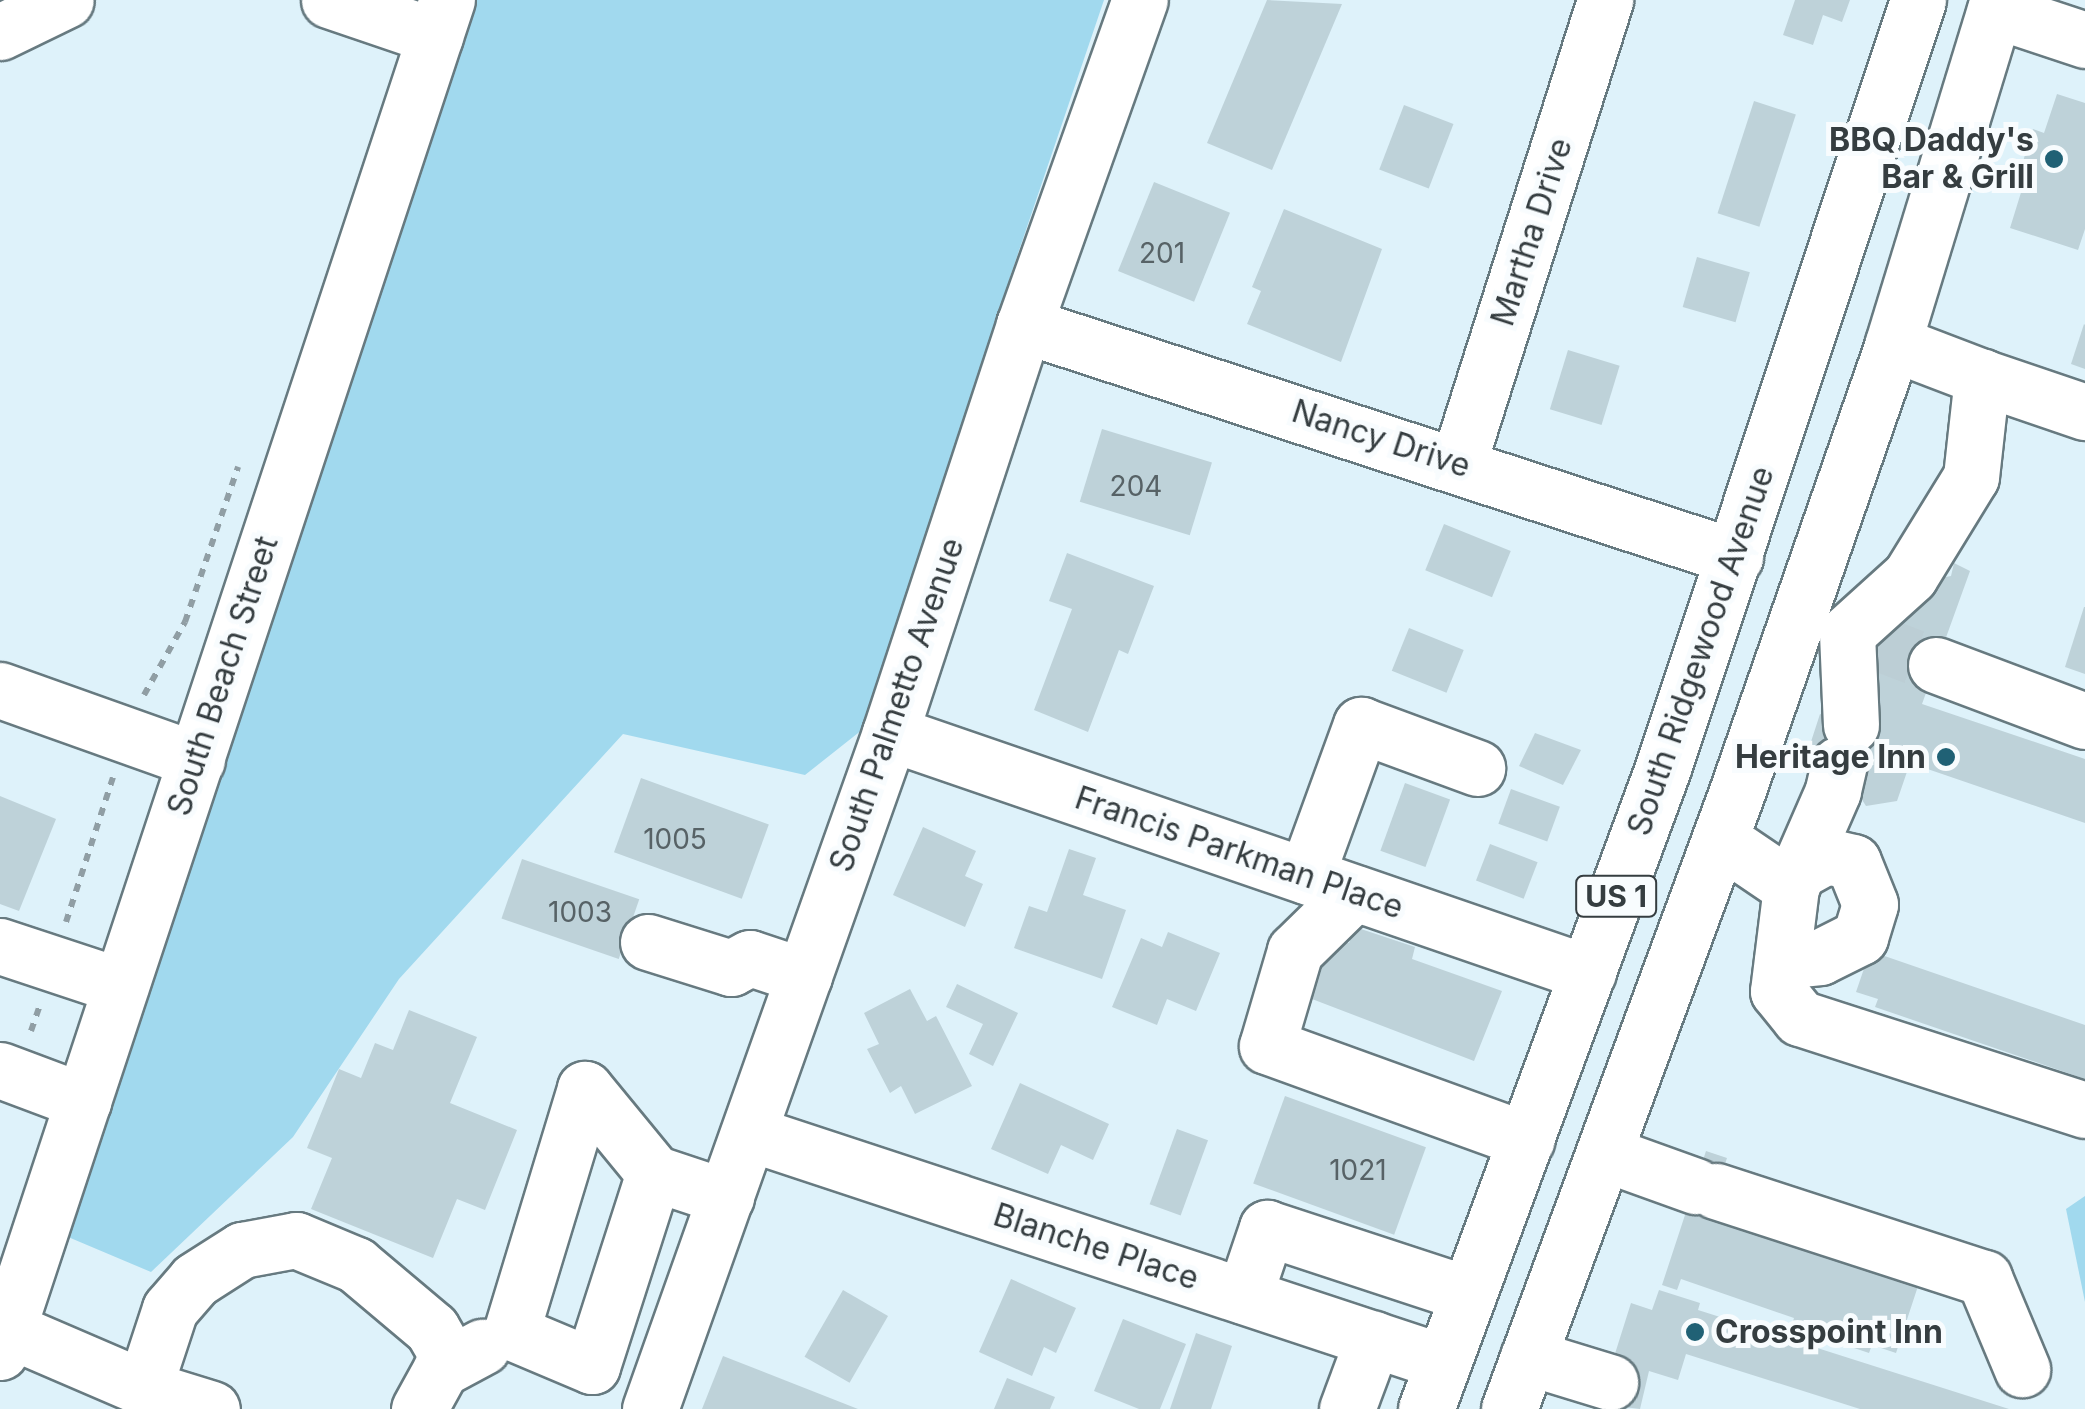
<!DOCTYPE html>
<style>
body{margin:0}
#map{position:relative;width:2085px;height:1409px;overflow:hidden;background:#def2fa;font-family:Inter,sans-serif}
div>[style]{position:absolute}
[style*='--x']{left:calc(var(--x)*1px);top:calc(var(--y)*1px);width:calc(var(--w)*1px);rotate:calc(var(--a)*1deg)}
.green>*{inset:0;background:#a1d9ee}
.building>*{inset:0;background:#bed2d9;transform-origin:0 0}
.minor-tunnel>*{height:55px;margin-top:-27.5px;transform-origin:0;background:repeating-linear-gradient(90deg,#bcced5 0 55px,transparent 0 83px)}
.path>*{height:6px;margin-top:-3px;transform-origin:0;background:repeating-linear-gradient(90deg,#909ea4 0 8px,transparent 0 16px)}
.roads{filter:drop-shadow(2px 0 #677a80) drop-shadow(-2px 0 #677a80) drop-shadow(0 2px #677a80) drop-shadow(0 -2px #677a80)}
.minor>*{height:55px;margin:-27.5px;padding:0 27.5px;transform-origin:27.5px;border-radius:27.5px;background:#fff}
.major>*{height:55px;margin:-27.5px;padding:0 27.5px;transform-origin:27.5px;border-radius:27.5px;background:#fff}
.dots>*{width:28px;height:28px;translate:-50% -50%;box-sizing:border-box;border:5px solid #f8fcfe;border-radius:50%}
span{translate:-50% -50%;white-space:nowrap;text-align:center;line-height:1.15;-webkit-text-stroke:10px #f8fcfe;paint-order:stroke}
.number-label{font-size:28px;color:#576266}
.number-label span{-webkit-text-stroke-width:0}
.shield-label span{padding:2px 8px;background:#f8fcfe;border:2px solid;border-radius:8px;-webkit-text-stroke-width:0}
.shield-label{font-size:30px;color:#353d40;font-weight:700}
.poi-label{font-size:32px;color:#353d40;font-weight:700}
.right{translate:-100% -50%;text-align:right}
.left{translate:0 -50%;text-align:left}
.street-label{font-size:32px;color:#353d40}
</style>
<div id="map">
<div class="green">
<i style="clip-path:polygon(476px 0,1104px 0,1009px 280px,1013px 295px,872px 722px,805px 775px,623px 734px,399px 979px,293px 1137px,151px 1272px,61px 1234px)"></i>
<i style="clip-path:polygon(2085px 1196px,2085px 1302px,2066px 1209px)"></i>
</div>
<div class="building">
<i style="clip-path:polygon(1267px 0,1342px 4px,1272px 170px,1207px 143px)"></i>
<i style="clip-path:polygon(1795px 0,1850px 0,1842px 22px,1823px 15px,1813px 45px,1783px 35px)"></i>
<i style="clip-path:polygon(2057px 94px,2085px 103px,2085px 229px,2078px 250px,2010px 228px,2023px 186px,2016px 184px,2033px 129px,2044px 133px)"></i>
<i style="left:1754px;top:101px;width:44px;height:118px;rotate:18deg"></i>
<i style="left:1404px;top:105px;width:53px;height:69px;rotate:21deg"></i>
<i style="left:1154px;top:182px;width:82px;height:96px;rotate:22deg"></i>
<i style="clip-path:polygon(1284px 209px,1382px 249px,1341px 362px,1247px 324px,1261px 291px,1252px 287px)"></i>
<i style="left:1697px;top:257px;width:55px;height:52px;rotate:16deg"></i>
<i style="clip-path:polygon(2084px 324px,2085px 325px,2085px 369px,2071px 364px)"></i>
<i style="left:1568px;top:350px;width:54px;height:62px;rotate:17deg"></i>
<i style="left:1102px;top:429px;width:115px;height:76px;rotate:17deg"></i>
<i style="left:1444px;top:524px;width:72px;height:50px;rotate:22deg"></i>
<i style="clip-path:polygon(1067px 553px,1154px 586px,1128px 654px,1119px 650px,1088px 732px,1034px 710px,1072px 609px,1049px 601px)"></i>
<i style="clip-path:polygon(1954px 563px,1970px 571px,1922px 704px,2085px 759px,2085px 823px,1910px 763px,1897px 801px,1866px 806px,1852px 784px,1856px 770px,1807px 754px,1820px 714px,1863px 728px,1860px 628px,1935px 579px,1951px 576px)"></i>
<i style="clip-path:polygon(2084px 607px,2085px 607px,2085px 674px,2065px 667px)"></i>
<i style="left:1409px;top:628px;width:59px;height:46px;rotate:22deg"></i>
<i style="clip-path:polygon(1535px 733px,1581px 750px,1563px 785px,1519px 766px)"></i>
<i style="left:641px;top:778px;width:136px;height:79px;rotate:20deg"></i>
<i style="left:1405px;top:783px;width:48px;height:72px;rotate:20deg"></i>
<i style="left:1511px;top:789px;width:52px;height:37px;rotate:20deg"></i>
<i style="clip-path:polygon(0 796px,56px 819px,19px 911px,0 904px)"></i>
<i style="clip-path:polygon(923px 827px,976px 851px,965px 876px,983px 884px,965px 927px,893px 895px)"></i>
<i style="left:1490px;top:844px;width:51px;height:39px;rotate:21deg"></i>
<i style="clip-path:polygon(1069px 849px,1096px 858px,1083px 895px,1126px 910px,1102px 979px,1014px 948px,1029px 906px,1047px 912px)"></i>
<i style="left:522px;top:859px;width:124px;height:63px;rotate:19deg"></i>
<i style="clip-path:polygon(1355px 927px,1415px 947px,1412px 959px,1502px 991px,1474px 1061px,1312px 999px,1332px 936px,1349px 943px)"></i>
<i style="clip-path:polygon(1168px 932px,1220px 953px,1196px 1011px,1167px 999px,1157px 1025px,1112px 1007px,1141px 938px,1162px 947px)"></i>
<i style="clip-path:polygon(1870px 951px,2085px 1025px,2085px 1079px,1875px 1007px,1878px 999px,1856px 992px)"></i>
<i style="clip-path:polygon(957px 984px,1018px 1013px,993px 1066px,969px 1054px,983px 1024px,946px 1007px)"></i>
<i style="clip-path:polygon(910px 989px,927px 1021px,936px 1016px,972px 1086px,915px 1114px,901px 1086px,890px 1093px,867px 1049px,879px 1044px,864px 1013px)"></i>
<i style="clip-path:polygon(409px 1010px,477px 1037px,450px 1103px,517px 1130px,485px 1210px,457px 1199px,433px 1258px,311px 1209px,332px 1158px,307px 1148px,339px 1069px,361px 1078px,375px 1043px,393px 1050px)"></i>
<i style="clip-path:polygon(1020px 1083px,1109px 1124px,1093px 1160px,1061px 1145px,1048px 1174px,991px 1149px)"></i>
<i style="left:1285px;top:1096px;width:150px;height:93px;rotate:20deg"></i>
<i style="left:1177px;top:1129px;width:33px;height:80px;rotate:20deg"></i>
<i style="clip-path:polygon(1706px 1151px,1727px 1158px,1710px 1209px,1920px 1280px,1896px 1353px,1872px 1345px,1869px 1353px,1791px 1327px,1794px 1318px,1681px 1279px,1677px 1290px,1662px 1285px)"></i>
<i style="clip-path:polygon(1011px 1279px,1076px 1308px,1056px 1353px,1044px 1347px,1032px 1376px,979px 1352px)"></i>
<i style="left:843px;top:1290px;width:52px;height:77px;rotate:30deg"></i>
<i style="clip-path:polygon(1659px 1290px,1700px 1303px,1698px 1310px,2009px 1409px,1860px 1409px,1686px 1354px,1678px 1380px,1649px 1371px,1640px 1409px,1608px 1405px,1613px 1360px,1631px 1303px,1652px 1310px)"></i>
<i style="clip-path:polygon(1123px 1319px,1186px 1344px,1160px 1409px,1139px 1409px,1094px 1391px)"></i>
<i style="clip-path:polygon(1196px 1333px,1232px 1346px,1211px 1409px,1170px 1409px)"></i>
<i style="clip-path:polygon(723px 1356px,858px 1409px,702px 1409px)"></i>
<i style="clip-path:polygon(1007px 1378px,1055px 1397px,1050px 1409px,994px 1409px)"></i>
</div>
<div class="minor-tunnel">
<i style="--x:1863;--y:637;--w:78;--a:21"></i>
</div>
<div class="path">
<i style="--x:144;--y:695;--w:84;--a:-60.7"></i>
<i style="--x:185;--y:622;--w:164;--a:-71.1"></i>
<i style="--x:66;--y:922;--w:152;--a:-72"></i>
<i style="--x:31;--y:1031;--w:28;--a:-71"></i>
</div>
<div class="roads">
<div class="minor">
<i style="--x:329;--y:0;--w:112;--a:18.8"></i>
<i style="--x:1995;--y:10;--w:95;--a:18.4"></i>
<i style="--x:0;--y:32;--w:73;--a:-25.9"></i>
<i style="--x:1024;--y:325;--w:748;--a:18.07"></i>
<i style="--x:1893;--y:343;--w:95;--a:20.9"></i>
<i style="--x:1458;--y:464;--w:487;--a:-72.4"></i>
<i style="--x:1936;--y:665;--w:159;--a:20.6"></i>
<i style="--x:0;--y:690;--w:209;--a:19.6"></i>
<i style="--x:1851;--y:725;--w:92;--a:-92.5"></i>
<i style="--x:1847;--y:633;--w:85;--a:-42.1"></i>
<i style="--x:1910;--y:576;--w:116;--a:-58.4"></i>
<i style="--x:1971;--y:477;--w:101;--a:-83.7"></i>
<i style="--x:1982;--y:377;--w:109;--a:18.8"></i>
<i style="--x:890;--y:733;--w:738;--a:18.97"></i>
<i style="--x:1839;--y:764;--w:28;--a:103"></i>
<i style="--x:1833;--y:791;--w:105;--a:113.6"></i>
<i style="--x:1791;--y:887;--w:105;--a:97.1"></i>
<i style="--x:1778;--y:991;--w:35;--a:51"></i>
<i style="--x:1800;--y:1018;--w:299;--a:17.9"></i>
<i style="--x:1720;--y:839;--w:86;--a:34.1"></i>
<i style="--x:1306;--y:876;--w:161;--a:-70"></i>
<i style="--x:1361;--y:725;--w:124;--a:20.3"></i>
<i style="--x:1354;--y:893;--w:83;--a:135.5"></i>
<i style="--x:1295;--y:951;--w:99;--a:106.4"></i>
<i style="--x:1267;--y:1046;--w:276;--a:19.9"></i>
<i style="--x:648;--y:942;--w:87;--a:17.4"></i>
<i style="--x:731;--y:968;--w:21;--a:-28"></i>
<i style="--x:750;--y:958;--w:57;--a:18.4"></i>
<i style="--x:0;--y:946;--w:127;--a:18.3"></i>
<i style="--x:1782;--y:961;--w:38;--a:-6"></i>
<i style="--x:1820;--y:957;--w:45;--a:-26.6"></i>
<i style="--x:1860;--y:937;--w:34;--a:-73"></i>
<i style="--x:1870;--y:904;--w:45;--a:-112"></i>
<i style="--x:1853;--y:862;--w:28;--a:-167"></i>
<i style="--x:1826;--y:856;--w:33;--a:151"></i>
<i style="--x:0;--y:1070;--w:89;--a:20.5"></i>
<i style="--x:749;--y:1133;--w:731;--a:18.26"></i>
<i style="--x:1606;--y:1154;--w:95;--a:19.8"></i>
<i style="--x:654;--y:1173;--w:109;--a:-129.4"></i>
<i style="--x:585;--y:1089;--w:254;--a:106.9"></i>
<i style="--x:511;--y:1332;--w:88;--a:22.8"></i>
<i style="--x:592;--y:1366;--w:203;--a:-72.2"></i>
<i style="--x:654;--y:1173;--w:76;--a:18.4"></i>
<i style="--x:1716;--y:1191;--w:282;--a:18"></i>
<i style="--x:1984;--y:1278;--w:99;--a:67.3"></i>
<i style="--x:1244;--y:1296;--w:72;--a:-71.3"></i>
<i style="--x:1267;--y:1228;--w:212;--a:18.2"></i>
<i style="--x:0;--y:1326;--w:157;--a:23.3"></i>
<i style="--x:144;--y:1388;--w:71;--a:17.2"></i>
<i style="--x:0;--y:1352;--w:1424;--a:-71.71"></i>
<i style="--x:1528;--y:1357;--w:86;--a:17"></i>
<i style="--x:144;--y:1388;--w:83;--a:-71.8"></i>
<i style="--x:170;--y:1309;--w:38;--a:-49"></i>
<i style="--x:195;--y:1280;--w:56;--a:-32.6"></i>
<i style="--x:242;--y:1250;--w:55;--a:-10.5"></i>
<i style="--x:296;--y:1240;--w:65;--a:22.6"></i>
<i style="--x:356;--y:1265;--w:99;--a:40.1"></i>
<i style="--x:432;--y:1329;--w:39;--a:60"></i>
<i style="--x:419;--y:1409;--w:46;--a:-61.2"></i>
<i style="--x:441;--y:1369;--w:47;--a:-28.2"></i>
<i style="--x:650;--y:1409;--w:717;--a:-70.45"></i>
<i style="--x:890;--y:733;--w:429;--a:-71.8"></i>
<i style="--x:1024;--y:325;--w:345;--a:-70.4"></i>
<i style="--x:1347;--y:1409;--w:75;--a:-69.6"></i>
</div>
<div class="major">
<i style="--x:1426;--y:1409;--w:683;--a:-69.71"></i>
<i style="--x:1663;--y:768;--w:809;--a:-71.63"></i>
<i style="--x:1509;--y:1409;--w:658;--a:-69.72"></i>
<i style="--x:1737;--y:792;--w:475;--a:-70.8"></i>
<i style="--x:1893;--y:343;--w:359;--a:-73"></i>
</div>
</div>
<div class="dots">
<i style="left:2054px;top:159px;background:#206175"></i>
<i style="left:1946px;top:757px;background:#206175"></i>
<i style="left:1695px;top:1332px;background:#206175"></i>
</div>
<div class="number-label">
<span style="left:1162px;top:253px">201</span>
<span style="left:1136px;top:486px">204</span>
<span style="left:675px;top:839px">1005</span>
<span style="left:580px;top:912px">1003</span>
<span style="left:1358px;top:1170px">1021</span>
</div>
<div class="shield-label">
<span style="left:1616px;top:896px">US 1</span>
</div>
<div class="poi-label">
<span class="right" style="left:2034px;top:159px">BBQ Daddy's<br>Bar &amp; Grill</span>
<span class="right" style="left:1926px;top:757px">Heritage Inn</span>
<span class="left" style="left:1715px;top:1332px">Crosspoint Inn</span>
</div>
<div class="street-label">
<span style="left:1532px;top:232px;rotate:-72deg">Martha Drive</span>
<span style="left:1381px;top:439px;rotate:18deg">Nancy Drive</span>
<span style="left:1701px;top:651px;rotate:-71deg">South Ridgewood Avenue</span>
<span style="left:223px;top:676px;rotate:-72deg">South Beach Street</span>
<span style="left:897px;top:705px;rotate:-71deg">South Palmetto Avenue</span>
<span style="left:1239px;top:853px;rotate:19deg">Francis Parkman Place</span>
<span style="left:1096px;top:1247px;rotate:18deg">Blanche Place</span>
</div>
</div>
